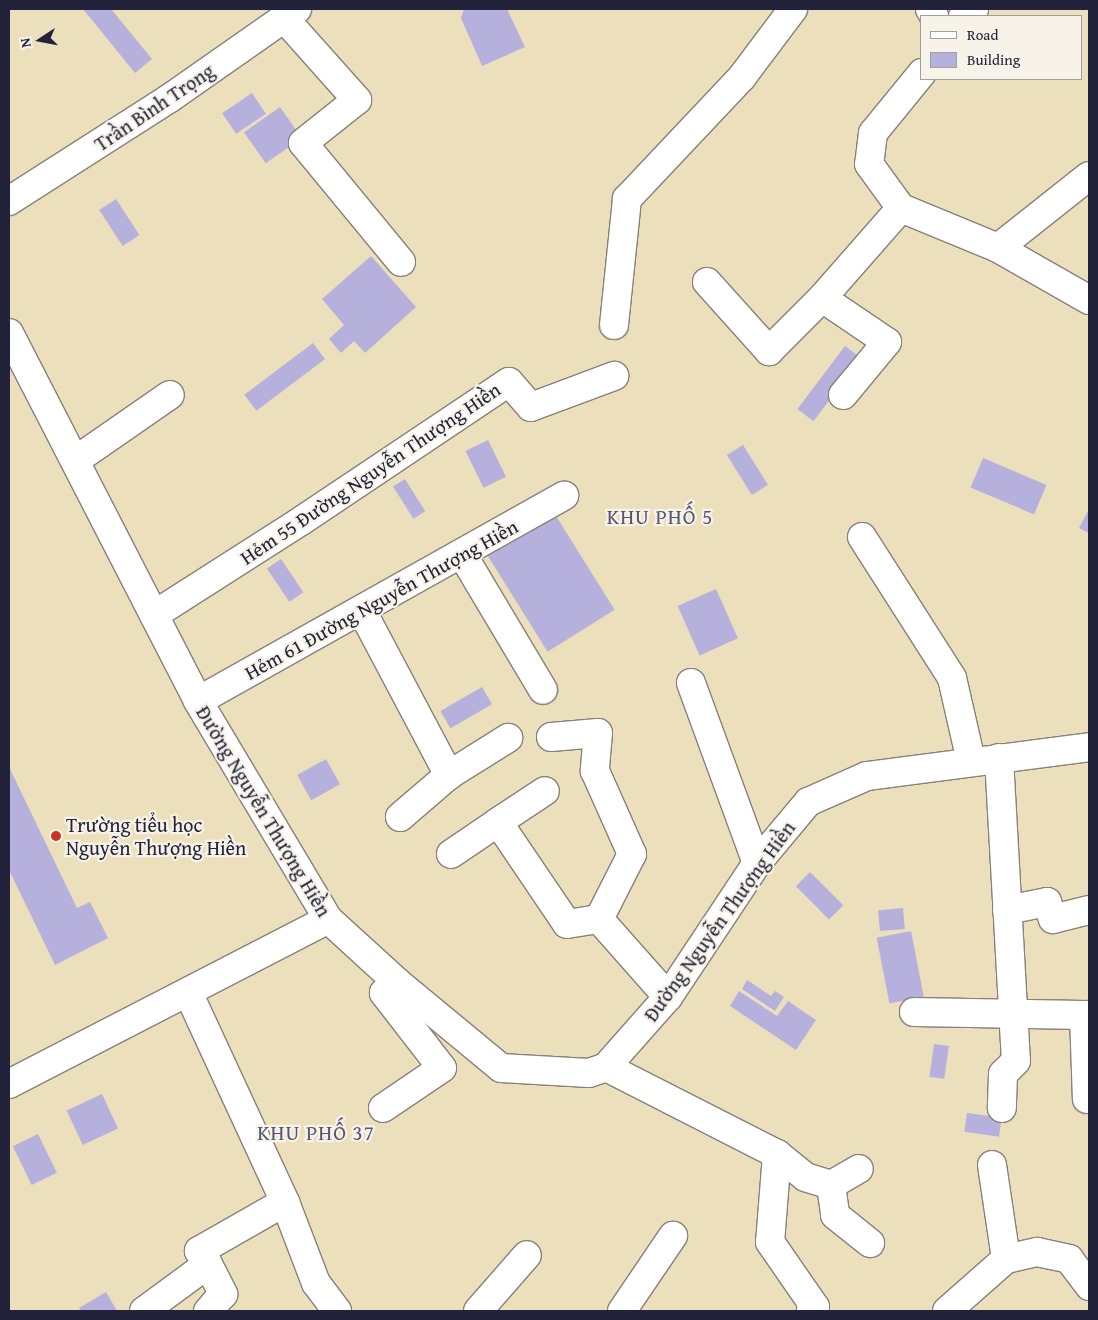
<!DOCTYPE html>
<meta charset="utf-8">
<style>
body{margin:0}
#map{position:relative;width:1098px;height:1320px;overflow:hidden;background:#ecdfbc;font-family:"Gentium Book Plus",serif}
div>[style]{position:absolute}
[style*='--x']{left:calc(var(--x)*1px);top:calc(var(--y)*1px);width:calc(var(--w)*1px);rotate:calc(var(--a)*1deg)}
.building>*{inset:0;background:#b6b0dd;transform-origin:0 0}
.roads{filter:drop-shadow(1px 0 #87807c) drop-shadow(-1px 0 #87807c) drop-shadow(0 1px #87807c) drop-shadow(0 -1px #87807c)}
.minor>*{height:28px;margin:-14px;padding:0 14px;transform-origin:14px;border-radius:14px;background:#fff}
.dots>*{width:14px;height:14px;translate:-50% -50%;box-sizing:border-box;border:2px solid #f7f3e8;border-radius:50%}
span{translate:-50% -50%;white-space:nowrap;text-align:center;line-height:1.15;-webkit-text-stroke:4.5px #f7f3e8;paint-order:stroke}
.street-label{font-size:20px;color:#22223b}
.poi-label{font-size:20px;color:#22223b}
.left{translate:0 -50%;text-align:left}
.neighbourhood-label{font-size:21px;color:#565474;letter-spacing:1px}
.frame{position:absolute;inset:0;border:10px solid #22223b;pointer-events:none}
.legend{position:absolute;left:920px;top:15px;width:162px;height:65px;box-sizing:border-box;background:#f7f3e8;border:1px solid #a29fa3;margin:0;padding:6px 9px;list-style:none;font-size:15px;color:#22223b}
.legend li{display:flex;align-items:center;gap:10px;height:25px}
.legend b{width:25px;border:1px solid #a29fa3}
.north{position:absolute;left:15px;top:15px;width:50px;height:50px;-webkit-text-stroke:4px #f7f3e8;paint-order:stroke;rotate:259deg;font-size:14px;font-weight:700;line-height:20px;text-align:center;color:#22223b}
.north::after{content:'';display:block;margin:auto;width:18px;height:22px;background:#22223b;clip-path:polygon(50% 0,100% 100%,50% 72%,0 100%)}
</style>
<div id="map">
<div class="building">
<i style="clip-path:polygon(83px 9px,111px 9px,152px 59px,135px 73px)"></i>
<i style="clip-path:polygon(464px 9px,507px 9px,525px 47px,482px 66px,461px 18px)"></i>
<i style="left:252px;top:93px;width:25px;height:36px;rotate:56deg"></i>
<i style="left:280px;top:107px;width:38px;height:44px;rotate:55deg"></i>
<i style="left:116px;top:199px;width:43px;height:20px;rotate:57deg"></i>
<i style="clip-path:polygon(371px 256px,416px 307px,365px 353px,354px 341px,341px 353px,329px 339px,344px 325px,322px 299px)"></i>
<i style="left:313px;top:343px;width:20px;height:86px;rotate:53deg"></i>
<i style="left:845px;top:346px;width:20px;height:79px;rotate:37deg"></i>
<i style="left:488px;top:440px;width:41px;height:25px;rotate:64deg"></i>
<i style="left:743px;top:445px;width:47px;height:19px;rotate:58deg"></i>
<i style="left:983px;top:458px;width:69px;height:32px;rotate:23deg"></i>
<i style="left:405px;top:479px;width:38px;height:14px;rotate:58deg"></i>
<i style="left:551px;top:508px;width:120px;height:79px;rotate:58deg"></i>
<i style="clip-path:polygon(1089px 509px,1089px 533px,1079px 528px)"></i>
<i style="left:281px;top:559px;width:40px;height:17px;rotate:56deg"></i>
<i style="left:716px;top:589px;width:54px;height:42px;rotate:66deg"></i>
<i style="left:482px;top:687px;width:20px;height:48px;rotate:60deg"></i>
<i style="left:326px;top:759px;width:29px;height:33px;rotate:61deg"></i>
<i style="clip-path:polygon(9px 767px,77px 908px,90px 902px,108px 938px,55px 965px,9px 870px)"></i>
<i style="left:810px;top:872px;width:47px;height:20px;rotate:45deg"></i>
<i style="left:903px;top:908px;width:21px;height:25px;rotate:85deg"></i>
<i style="left:911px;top:931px;width:67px;height:35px;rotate:79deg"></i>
<i style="clip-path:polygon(747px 980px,771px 996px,775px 991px,784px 997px,775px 1011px,742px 989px)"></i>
<i style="clip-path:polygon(739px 991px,777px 1016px,788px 1001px,816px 1020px,796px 1050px,730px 1006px)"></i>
<i style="left:934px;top:1044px;width:15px;height:33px;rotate:8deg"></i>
<i style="left:102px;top:1094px;width:38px;height:39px;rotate:65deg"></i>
<i style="left:967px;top:1113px;width:35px;height:19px;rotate:8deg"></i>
<i style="left:38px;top:1134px;width:43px;height:28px;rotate:64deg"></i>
<i style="clip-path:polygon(106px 1292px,117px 1311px,81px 1311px,79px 1308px)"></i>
</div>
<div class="roads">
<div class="minor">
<i style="--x:930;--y:9;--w:8;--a:60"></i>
<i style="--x:963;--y:16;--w:13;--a:-32"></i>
<i style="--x:284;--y:18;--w:110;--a:48.3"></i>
<i style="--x:357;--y:100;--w:69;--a:141.5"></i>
<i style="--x:303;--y:143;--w:154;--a:50.5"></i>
<i style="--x:922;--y:73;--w:77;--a:129.2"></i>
<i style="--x:873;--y:133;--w:31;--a:97"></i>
<i style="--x:869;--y:164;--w:54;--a:54"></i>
<i style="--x:901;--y:208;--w:105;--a:22.4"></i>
<i style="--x:998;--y:248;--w:105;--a:29.7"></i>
<i style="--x:9;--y:201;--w:191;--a:-32.6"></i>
<i style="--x:170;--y:98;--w:155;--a:-35"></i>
<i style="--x:998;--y:248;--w:116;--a:-38.4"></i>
<i style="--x:707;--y:282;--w:93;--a:48.1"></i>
<i style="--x:769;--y:351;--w:75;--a:-45"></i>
<i style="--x:614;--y:325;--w:127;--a:-84.1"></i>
<i style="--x:627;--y:199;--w:168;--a:-46.7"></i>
<i style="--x:742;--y:77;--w:85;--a:-53.1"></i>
<i style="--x:9;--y:333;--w:414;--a:62.8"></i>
<i style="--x:198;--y:701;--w:254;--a:59.2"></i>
<i style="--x:328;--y:919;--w:93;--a:42.4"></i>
<i style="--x:397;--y:982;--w:135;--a:39.6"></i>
<i style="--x:501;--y:1068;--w:88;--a:3.3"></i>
<i style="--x:589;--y:1073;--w:18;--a:-19"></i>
<i style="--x:606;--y:1067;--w:94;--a:-48.5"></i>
<i style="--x:668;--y:997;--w:161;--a:-56.4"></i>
<i style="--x:757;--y:863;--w:80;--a:-50.1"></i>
<i style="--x:808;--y:802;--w:64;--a:-23.8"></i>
<i style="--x:867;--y:776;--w:224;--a:-7.4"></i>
<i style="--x:843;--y:395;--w:69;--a:-50.3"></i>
<i style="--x:887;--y:342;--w:78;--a:-145.9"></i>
<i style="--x:822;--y:298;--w:120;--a:-48.7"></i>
<i style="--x:76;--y:460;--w:114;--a:-34.7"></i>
<i style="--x:862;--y:537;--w:167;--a:57.4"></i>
<i style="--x:952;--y:678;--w:85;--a:77.1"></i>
<i style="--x:462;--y:554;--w:158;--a:59.2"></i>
<i style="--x:362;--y:611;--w:186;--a:62.1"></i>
<i style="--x:449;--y:775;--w:70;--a:-32.1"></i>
<i style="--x:154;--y:615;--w:174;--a:-32.6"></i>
<i style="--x:301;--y:521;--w:250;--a:-33.8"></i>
<i style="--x:509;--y:382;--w:33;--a:49"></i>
<i style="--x:531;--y:407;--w:89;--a:-20.5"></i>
<i style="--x:691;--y:683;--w:192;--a:69.9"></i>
<i style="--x:198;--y:701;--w:420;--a:-29.3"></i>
<i style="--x:551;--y:737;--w:47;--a:-4.9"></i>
<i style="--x:598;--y:733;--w:38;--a:95"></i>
<i style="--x:595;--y:771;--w:91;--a:66"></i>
<i style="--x:632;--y:854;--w:73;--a:116.9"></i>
<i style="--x:599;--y:919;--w:104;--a:48.5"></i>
<i style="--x:999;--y:758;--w:303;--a:86.8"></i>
<i style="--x:1016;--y:1061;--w:18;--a:135"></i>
<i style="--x:1003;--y:1074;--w:34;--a:92"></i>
<i style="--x:400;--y:817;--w:65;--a:-40.6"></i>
<i style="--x:498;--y:822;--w:56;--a:-33.4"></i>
<i style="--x:451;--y:854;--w:57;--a:-34.2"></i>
<i style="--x:498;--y:822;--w:123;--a:55.9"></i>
<i style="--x:567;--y:924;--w:32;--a:-9"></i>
<i style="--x:1007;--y:910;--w:41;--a:-11.3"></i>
<i style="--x:1047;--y:902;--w:18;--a:71"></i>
<i style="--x:1053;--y:919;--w:37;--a:-14"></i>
<i style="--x:914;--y:1012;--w:170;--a:1"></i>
<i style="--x:1084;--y:1015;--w:84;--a:88"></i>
<i style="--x:606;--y:1067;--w:192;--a:27"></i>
<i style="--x:777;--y:1154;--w:88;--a:94.5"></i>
<i style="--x:770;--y:1242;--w:79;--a:55.3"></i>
<i style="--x:815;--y:1307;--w:6;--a:135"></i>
<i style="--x:9;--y:1084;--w:359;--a:-27.3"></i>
<i style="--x:383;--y:1108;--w:71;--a:-34.1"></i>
<i style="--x:442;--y:1068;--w:95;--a:-127.7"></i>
<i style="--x:384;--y:993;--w:17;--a:-40"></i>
<i style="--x:777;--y:1154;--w:36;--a:39"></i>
<i style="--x:805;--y:1177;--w:27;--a:17"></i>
<i style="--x:831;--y:1185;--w:30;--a:82"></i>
<i style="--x:835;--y:1215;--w:45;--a:38.7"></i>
<i style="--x:992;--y:1165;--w:95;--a:81.5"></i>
<i style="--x:831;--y:1185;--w:32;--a:-30"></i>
<i style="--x:285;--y:1202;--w:87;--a:69.1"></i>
<i style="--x:316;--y:1283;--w:35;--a:53"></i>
<i style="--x:208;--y:1264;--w:34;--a:63"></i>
<i style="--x:223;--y:1294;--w:23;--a:131"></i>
<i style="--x:144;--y:1311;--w:79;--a:-36.3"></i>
<i style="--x:208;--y:1264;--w:16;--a:-125"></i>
<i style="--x:199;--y:1251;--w:99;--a:-29.7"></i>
<i style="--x:285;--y:1202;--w:231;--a:-114.8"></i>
<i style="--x:478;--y:1311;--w:74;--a:-48.8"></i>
<i style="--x:622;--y:1311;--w:91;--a:-55.8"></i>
<i style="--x:947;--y:1311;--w:79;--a:-41.4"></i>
<i style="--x:1006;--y:1259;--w:32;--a:-13"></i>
<i style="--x:1037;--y:1252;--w:33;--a:12"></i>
<i style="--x:1069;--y:1259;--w:34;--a:53"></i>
</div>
</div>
<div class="dots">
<i style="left:56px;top:836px;background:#c8321e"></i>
</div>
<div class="street-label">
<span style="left:154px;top:107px;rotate:-34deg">Trần Bình Trọng</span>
<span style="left:370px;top:473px;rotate:-34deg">Hẻm 55 Đường Nguyễn Thượng Hiền</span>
<span style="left:381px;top:599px;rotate:-29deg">Hẻm 61 Đường Nguyễn Thượng Hiền</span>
<span style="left:264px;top:811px;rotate:59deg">Đường Nguyễn Thượng Hiền</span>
<span style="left:719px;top:921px;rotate:-54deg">Đường Nguyễn Thượng Hiền</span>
</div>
<div class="poi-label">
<span class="left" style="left:66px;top:836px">Trường tiểu học<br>Nguyễn Thượng Hiền</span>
</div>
<div class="neighbourhood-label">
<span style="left:660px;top:517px">KHU PHỐ 5</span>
<span style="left:316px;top:1133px">KHU PHỐ 37</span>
</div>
<div class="frame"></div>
<ul class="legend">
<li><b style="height:6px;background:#fff"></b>Road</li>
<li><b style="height:14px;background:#b6b0dd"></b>Building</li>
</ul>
<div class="north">N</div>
</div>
